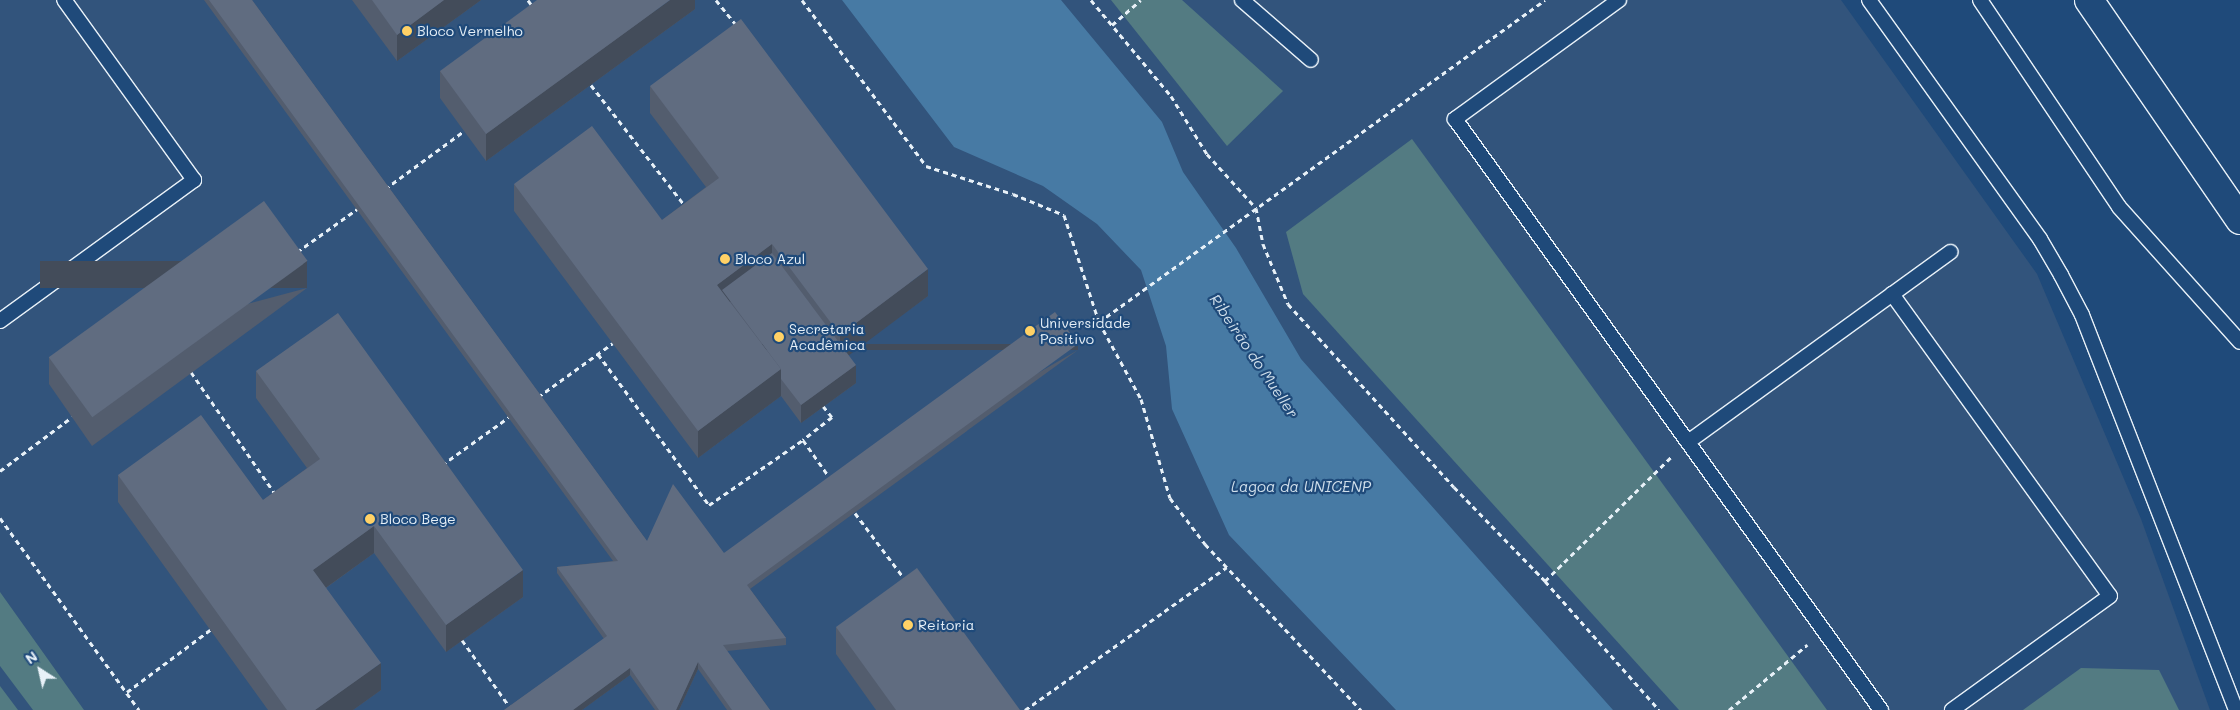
<!DOCTYPE html>
<meta charset="utf-8">
<style>
body{margin:0}
#map{position:relative;width:2240px;height:710px;overflow:hidden;background:#1f4a7a;font-family:Mali,sans-serif}
div>[style]{position:absolute}
[style*='--x']{left:calc(var(--x)*1px);top:calc(var(--y)*1px);width:calc(var(--w)*1px);rotate:calc(var(--a)*1deg)}
.built>*{inset:0;background:#32547c}
.green>*{inset:0;background:#537b82}
.water>*{inset:0;background:#477aa4}
.path>*{height:3px;margin-top:-1.5px;transform-origin:0;background:repeating-linear-gradient(90deg,#e8f1f8 0 5px,transparent 0 9px)}
.roads{filter:drop-shadow(1px 0 #e8f1f8) drop-shadow(-1px 0 #e8f1f8) drop-shadow(0 1px #e8f1f8) drop-shadow(0 -1px #e8f1f8)}
.service>*{height:14px;margin:-7px;padding:0 7px;transform-origin:7px;border-radius:7px;background:#1f4a7a}
.primary>*{height:28px;margin:-14px;padding:0 14px;transform-origin:14px;border-radius:14px;background:#1f4a7a}
.wall>*{inset:0;background:#535d6e}
.shaded-wall>*{inset:0;background:#434c5a;transform-origin:0 0}
.building>*{inset:0;background:#606c80;transform-origin:0 0}
.dots>*{width:14px;height:14px;translate:-50% -50%;box-sizing:border-box;border:2px solid #1f4a7a;border-radius:50%}
span{translate:-50% -50%;white-space:nowrap;text-align:center;line-height:1.15;-webkit-text-stroke:4.5px #1f4a7a;paint-order:stroke}
.poi-label{font-size:14px;color:#e8f1f8}
.left{translate:0 -50%;text-align:left}
.water-label{font-size:15px;color:#d0dfeb;font-style:italic}
.north{position:absolute;left:15px;top:645px;width:50px;height:50px;-webkit-text-stroke:4px #1f4a7a;paint-order:stroke;rotate:325deg;font-size:14px;font-weight:700;line-height:20px;text-align:center;color:#e8f1f8}
.north::after{content:'';display:block;margin:auto;width:18px;height:22px;background:#e8f1f8;clip-path:polygon(50% 0,100% 100%,50% 72%,0 100%)}
</style>
<div id="map">
<div class="built">
<i style="clip-path:polygon(0 0,1841px 0,2037px 274px,2141px 519px,2210px 710px,0 710px)"></i>
</div>
<div class="green">
<i style="clip-path:polygon(1111px 0,1182px 0,1283px 91px,1227px 146px)"></i>
<i style="clip-path:polygon(1412px 139px,1827px 710px,1679px 710px,1303px 294px,1286px 232px)"></i>
<i style="clip-path:polygon(0 592px,84px 710px,85px 710px,33px 710px,0 666px)"></i>
<i style="clip-path:polygon(2081px 668px,2159px 670px,2179px 710px,2023px 710px)"></i>
<i style="clip-path:polygon(0 686px,18px 710px,0 710px)"></i>
</div>
<div class="water">
<i style="clip-path:polygon(842px 0,1061px 0,1162px 122px,1183px 172px,1236px 248px,1301px 359px,1613px 710px,1396px 710px,1229px 535px,1172px 409px,1166px 346px,1141px 270px,1097px 224px,1043px 186px,954px 147px)"></i>
</div>
<div class="path">
<i style="--x:528;--y:0;--w:9;--a:54"></i>
<i style="--x:716;--y:0;--w:32;--a:51"></i>
<i style="--x:802;--y:0;--w:207;--a:53.2"></i>
<i style="--x:926;--y:166;--w:91;--a:17.8"></i>
<i style="--x:1013;--y:194;--w:55;--a:22.4"></i>
<i style="--x:1064;--y:215;--w:113;--a:71.9"></i>
<i style="--x:1099;--y:322;--w:88;--a:61.4"></i>
<i style="--x:1141;--y:399;--w:103;--a:73.7"></i>
<i style="--x:1170;--y:498;--w:58;--a:52.7"></i>
<i style="--x:1205;--y:544;--w:228;--a:46.8"></i>
<i style="--x:1091;--y:0;--w:125;--a:50.2"></i>
<i style="--x:1171;--y:96;--w:68;--a:58.2"></i>
<i style="--x:1207;--y:154;--w:73;--a:47.8"></i>
<i style="--x:1256;--y:208;--w:37;--a:79"></i>
<i style="--x:1263;--y:244;--w:65;--a:67.4"></i>
<i style="--x:1288;--y:304;--w:247;--a:47.8"></i>
<i style="--x:1454;--y:487;--w:131;--a:45.9"></i>
<i style="--x:1545;--y:581;--w:172;--a:48.5"></i>
<i style="--x:1112;--y:25;--w:38;--a:-41"></i>
<i style="--x:591;--y:85;--w:155;--a:52.1"></i>
<i style="--x:385;--y:189;--w:98;--a:-36.3"></i>
<i style="--x:297;--y:252;--w:74;--a:-35.6"></i>
<i style="--x:1099;--y:322;--w:550;--a:-35.83"></i>
<i style="--x:598;--y:354;--w:187;--a:53.7"></i>
<i style="--x:709;--y:505;--w:114;--a:-34.7"></i>
<i style="--x:191;--y:372;--w:150;--a:55.4"></i>
<i style="--x:538;--y:397;--w:92;--a:-35.8"></i>
<i style="--x:823;--y:406;--w:14;--a:51"></i>
<i style="--x:832;--y:417;--w:37;--a:142"></i>
<i style="--x:803;--y:440;--w:47;--a:54.6"></i>
<i style="--x:442;--y:465;--w:82;--a:-35.6"></i>
<i style="--x:0;--y:471;--w:90;--a:-36.9"></i>
<i style="--x:855;--y:513;--w:85;--a:53.1"></i>
<i style="--x:0;--y:518;--w:237;--a:54.1"></i>
<i style="--x:1545;--y:581;--w:177;--a:-44.5"></i>
<i style="--x:462;--y:640;--w:86;--a:54.5"></i>
<i style="--x:127;--y:692;--w:104;--a:-36.8"></i>
<i style="--x:1025;--y:710;--w:247;--a:-35.3"></i>
<i style="--x:1729;--y:710;--w:102;--a:-39.8"></i>
</div>
<div class="roads">
<div class="service">
<i style="--x:1242;--y:0;--w:91;--a:41"></i>
<i style="--x:1619;--y:0;--w:203;--a:144"></i>
<i style="--x:1455;--y:119;--w:729;--a:54.22"></i>
<i style="--x:1869;--y:0;--w:294;--a:54.4"></i>
<i style="--x:2040;--y:239;--w:42;--a:59.7"></i>
<i style="--x:2061;--y:275;--w:45;--a:62.3"></i>
<i style="--x:2082;--y:315;--w:424;--a:68.7"></i>
<i style="--x:1980;--y:0;--w:249;--a:56.1"></i>
<i style="--x:2119;--y:207;--w:181;--a:48.1"></i>
<i style="--x:1892;--y:294;--w:372;--a:54.2"></i>
<i style="--x:2110;--y:596;--w:195;--a:144.2"></i>
<i style="--x:0;--y:321;--w:240;--a:-36"></i>
<i style="--x:194;--y:180;--w:222;--a:-125.8"></i>
<i style="--x:1688;--y:442;--w:324;--a:-35.9"></i>
</div>
<div class="primary">
<i style="--x:2089;--y:0;--w:267;--a:55.5"></i>
</div>
</div>
<div class="wall">
<i style="clip-path:polygon(204px 0,252px 0,647px 541px,724px 553px,1078px 350px,750px 589px,786px 638px,786px 645px,727px 651px,770px 710px,727px 710px,698px 669px,679px 710px,655px 710px,630px 675px,582px 710px,504px 710px,604px 639px,557px 573px,557px 567px,613px 561px)"></i>
<i style="clip-path:polygon(352px 0,481px 0,397px 61px)"></i>
<i style="clip-path:polygon(695px 0,695px 9px,486px 161px,440px 98px,440px 71px)"></i>
<i style="clip-path:polygon(650px 86px,928px 296px,848px 355px,856px 383px,801px 423px,781px 396px,698px 458px,514px 211px,514px 184px,662px 220px,706px 187px,650px 113px)"></i>
<i style="clip-path:polygon(307px 288px,92px 446px,49px 384px,49px 357px)"></i>
<i style="clip-path:polygon(256px 371px,523px 597px,446px 652px,374px 553px,326px 588px,381px 690px,353px 710px,268px 710px,118px 502px,118px 475px,263px 500px,307px 468px,256px 398px)"></i>
<i style="clip-path:polygon(836px 627px,1020px 710px,876px 710px,836px 654px)"></i>
</div>
<div class="shaded-wall">
<i style="clip-path:polygon(444px 0,481px 0,397px 61px,397px 35px)"></i>
<i style="clip-path:polygon(670px 0,695px 0,695px 9px,486px 161px,486px 134px)"></i>
<i style="clip-path:polygon(772px 244px,772px 270px,726px 305px,717px 285px)"></i>
<i style="left:307px;top:261px;width:27px;height:267px;rotate:90deg"></i>
<i style="clip-path:polygon(928px 269px,928px 296px,840px 362px,840px 335px)"></i>
<i style="left:1078px;top:344px;width:6px;height:409px;rotate:90deg"></i>
<i style="clip-path:polygon(856px 365px,856px 383px,801px 423px,801px 405px)"></i>
<i style="clip-path:polygon(781px 369px,781px 396px,698px 458px,698px 431px)"></i>
<i style="clip-path:polygon(374px 526px,374px 553px,313px 597px,313px 570px)"></i>
<i style="clip-path:polygon(523px 570px,523px 597px,446px 652px,446px 625px)"></i>
<i style="clip-path:polygon(698px 662px,698px 669px,679px 710px,676px 710px)"></i>
<i style="clip-path:polygon(381px 663px,381px 690px,353px 710px,315px 710px)"></i>
<i style="clip-path:polygon(630px 668px,630px 675px,582px 710px,573px 710px)"></i>
</div>
<div class="building">
<i style="clip-path:polygon(209px 0,252px 0,647px 541px,673px 484px,724px 553px,1055px 312px,1078px 344px,747px 585px,786px 638px,723px 645px,770px 710px,732px 710px,698px 662px,676px 710px,659px 710px,630px 668px,573px 710px,504px 710px,607px 636px,557px 567px,618px 561px)"></i>
<i style="clip-path:polygon(372px 0,444px 0,397px 35px)"></i>
<i style="clip-path:polygon(537px 0,670px 0,486px 134px,440px 71px)"></i>
<i style="clip-path:polygon(741px 19px,928px 269px,840px 335px,772px 244px,717px 285px,781px 369px,698px 431px,514px 184px,592px 126px,662px 220px,719px 178px,650px 86px)"></i>
<i style="left:264px;top:201px;width:74px;height:266px;rotate:54deg"></i>
<i style="clip-path:polygon(772px 253px,856px 365px,801px 405px,781px 379px,781px 369px,722px 290px)"></i>
<i style="clip-path:polygon(338px 313px,523px 570px,446px 625px,374px 526px,313px 570px,381px 663px,315px 710px,287px 710px,118px 475px,201px 415px,263px 500px,320px 459px,256px 371px)"></i>
<i style="clip-path:polygon(917px 568px,1020px 710px,896px 710px,836px 627px)"></i>
</div>
<div class="dots">
<i style="left:407px;top:31px;background:#ffd166"></i>
<i style="left:725px;top:259px;background:#ffd166"></i>
<i style="left:1030px;top:331px;background:#ffd166"></i>
<i style="left:779px;top:337px;background:#ffd166"></i>
<i style="left:370px;top:519px;background:#ffd166"></i>
<i style="left:908px;top:625px;background:#ffd166"></i>
</div>
<div class="poi-label">
<span class="left" style="left:417px;top:31px">Bloco Vermelho</span>
<span class="left" style="left:735px;top:259px">Bloco Azul</span>
<span class="left" style="left:1040px;top:331px">Universidade<br>Positivo</span>
<span class="left" style="left:789px;top:337px">Secretaria<br>Acadêmica</span>
<span class="left" style="left:380px;top:519px">Bloco Bege</span>
<span class="left" style="left:918px;top:625px">Reitoria</span>
</div>
<div class="water-label">
<span style="left:1254px;top:356px;rotate:56deg">Ribeirão do Mueller</span>
<span style="left:1301px;top:487px">Lagoa da UNICENP</span>
</div>
<div class="north">N</div>
</div>
